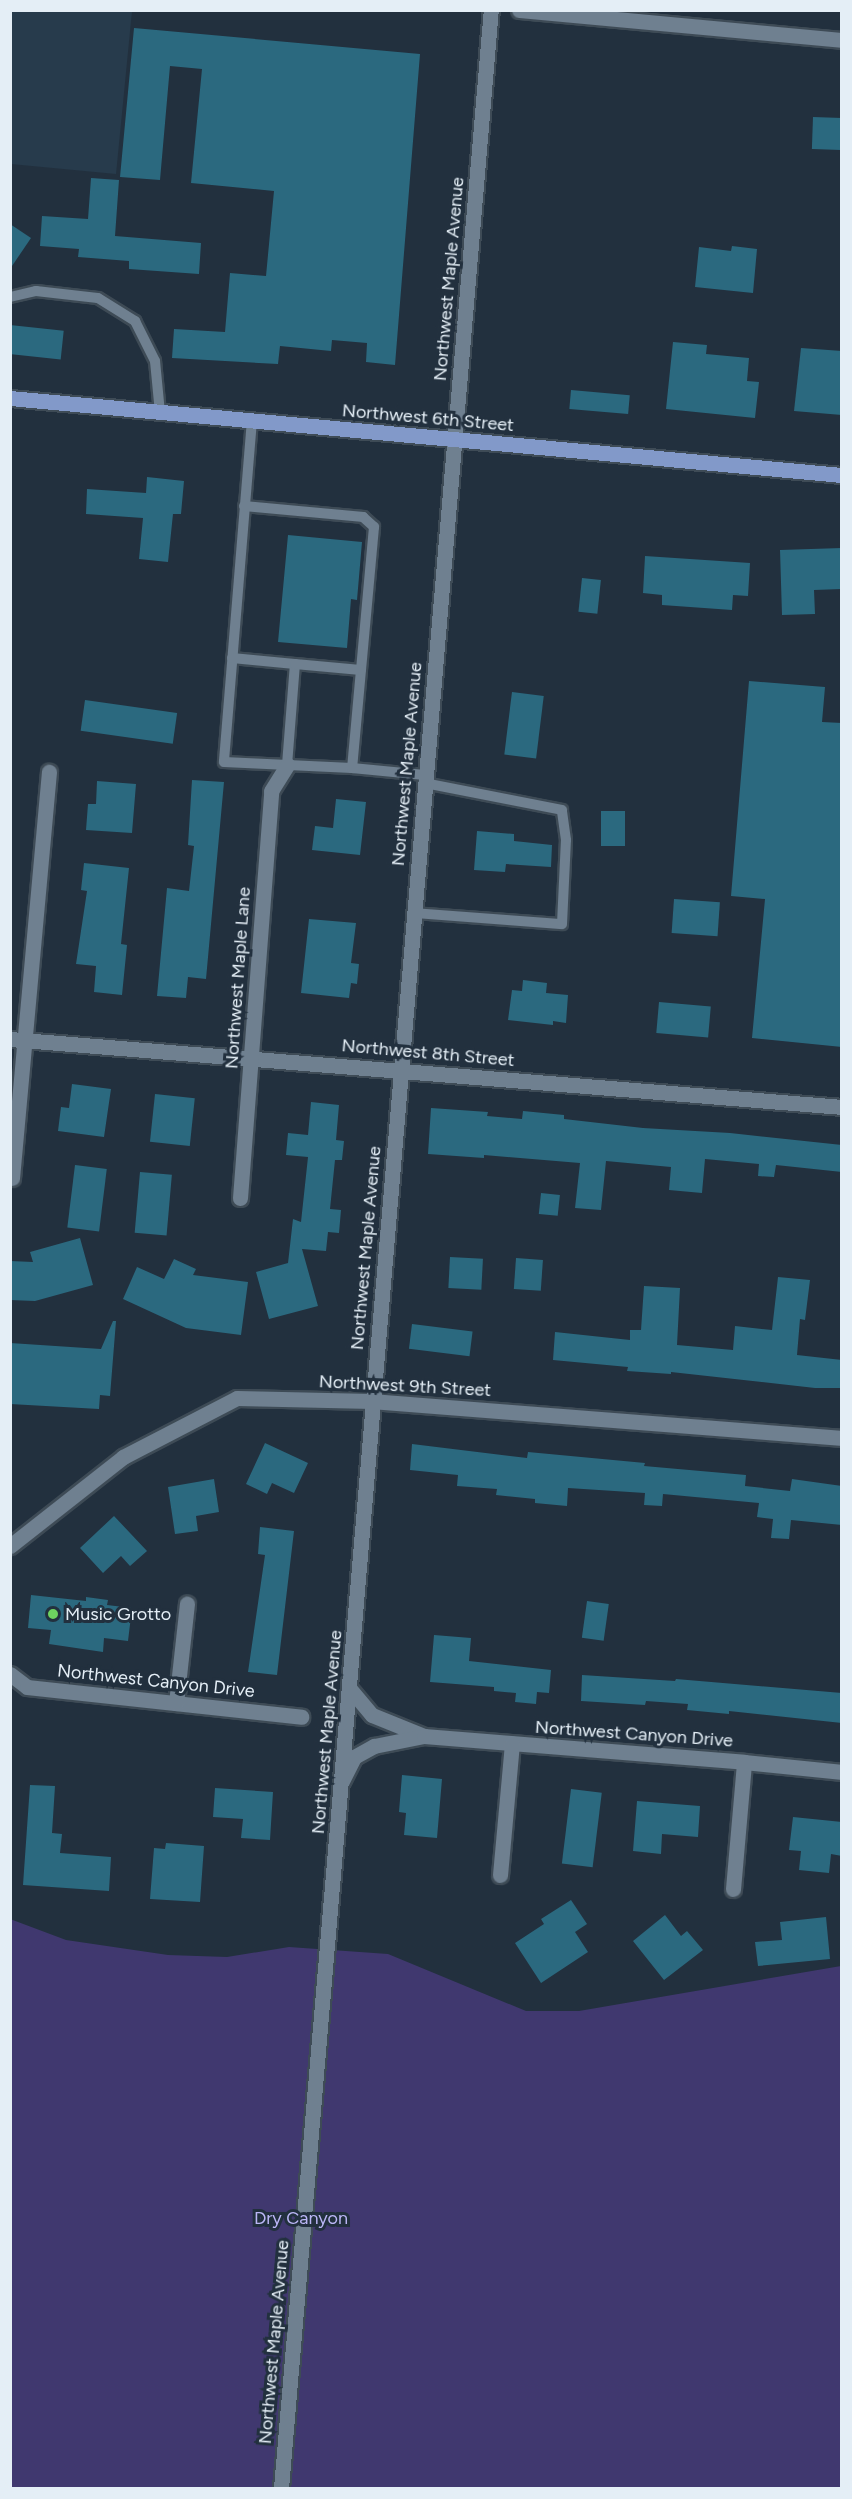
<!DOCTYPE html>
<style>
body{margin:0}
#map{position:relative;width:852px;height:2499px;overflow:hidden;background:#22303e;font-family:Figtree,sans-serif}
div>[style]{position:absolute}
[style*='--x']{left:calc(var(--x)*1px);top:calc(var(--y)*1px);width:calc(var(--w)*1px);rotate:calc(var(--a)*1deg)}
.built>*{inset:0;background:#273b4c}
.green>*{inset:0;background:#40386f}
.building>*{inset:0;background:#2b697f;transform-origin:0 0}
.roads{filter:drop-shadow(2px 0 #3e4b56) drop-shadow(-2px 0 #3e4b56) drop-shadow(0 2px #3e4b56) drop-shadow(0 -2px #3e4b56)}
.lane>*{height:10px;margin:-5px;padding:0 5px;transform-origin:5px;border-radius:5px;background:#6f8090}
.street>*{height:15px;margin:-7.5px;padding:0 7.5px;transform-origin:7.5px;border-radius:7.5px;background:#6f8090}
.secondary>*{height:15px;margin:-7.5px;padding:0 7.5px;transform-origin:7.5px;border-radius:7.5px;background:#6f8090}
.primary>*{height:15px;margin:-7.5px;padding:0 7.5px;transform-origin:7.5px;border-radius:7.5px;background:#8299c9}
.dots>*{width:16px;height:16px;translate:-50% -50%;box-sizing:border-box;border:3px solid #22303e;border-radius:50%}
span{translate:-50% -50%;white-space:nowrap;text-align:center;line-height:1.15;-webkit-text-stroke:6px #22303e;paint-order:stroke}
.street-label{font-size:18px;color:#e4eef6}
.poi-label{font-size:18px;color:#e4eef6}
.left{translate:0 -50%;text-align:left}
.park-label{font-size:18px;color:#bbb6f6}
.frame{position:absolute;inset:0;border:12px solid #e4eef6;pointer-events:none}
</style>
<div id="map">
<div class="built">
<i style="clip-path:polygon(10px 11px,132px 11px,116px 174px,11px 164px)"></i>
</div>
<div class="green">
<i style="clip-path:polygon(10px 1919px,66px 1940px,168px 1955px,227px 1957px,289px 1947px,388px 1954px,526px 2011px,579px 2011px,841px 1966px,841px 2488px,11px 2488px)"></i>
</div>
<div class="building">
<i style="clip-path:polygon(134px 28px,420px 54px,395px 365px,366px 362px,367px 343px,332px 340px,331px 351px,280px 346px,278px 364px,172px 358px,174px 329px,225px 332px,230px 273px,266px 276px,274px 191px,191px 183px,202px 69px,170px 66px,160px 180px,120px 177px)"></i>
<i style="left:813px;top:117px;width:29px;height:32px;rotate:2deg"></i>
<i style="clip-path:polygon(91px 178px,119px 180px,115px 236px,201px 243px,199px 274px,129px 269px,129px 261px,78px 257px,79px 249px,40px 246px,42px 216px,88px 219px)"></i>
<i style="clip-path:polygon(10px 224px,31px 238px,10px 269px)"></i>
<i style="clip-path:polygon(732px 246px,757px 249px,753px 293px,695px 287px,699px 247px,731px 251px)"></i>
<i style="left:10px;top:325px;width:54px;height:29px;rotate:6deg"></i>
<i style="clip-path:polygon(673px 342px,707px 345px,706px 354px,749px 358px,747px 381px,759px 382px,755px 418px,666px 409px)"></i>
<i style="clip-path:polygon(801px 348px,842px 351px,842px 415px,794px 411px)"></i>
<i style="left:571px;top:390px;width:59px;height:19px;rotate:5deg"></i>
<i style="clip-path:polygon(147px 477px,184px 481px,181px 514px,173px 514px,168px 562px,139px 559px,143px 518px,86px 514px,87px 489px,146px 493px)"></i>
<i style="clip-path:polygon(288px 535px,362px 542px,357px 600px,351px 599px,347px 648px,278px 642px)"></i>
<i style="clip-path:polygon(842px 548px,842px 589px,814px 590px,815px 614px,782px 615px,780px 550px)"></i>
<i style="clip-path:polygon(645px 556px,750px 563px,748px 596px,733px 595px,732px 610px,662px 605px,662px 595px,643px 593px)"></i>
<i style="left:582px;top:578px;width:19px;height:34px;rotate:6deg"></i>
<i style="clip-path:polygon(749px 681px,825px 687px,822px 722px,842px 723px,842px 1047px,752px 1038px,765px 899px,731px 896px)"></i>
<i style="left:512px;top:692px;width:32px;height:63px;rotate:7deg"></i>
<i style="left:85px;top:700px;width:93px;height:31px;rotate:8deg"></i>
<i style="clip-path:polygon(192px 780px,224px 782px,206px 979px,188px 977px,186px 998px,157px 996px,167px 888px,189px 891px,194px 846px,188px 845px)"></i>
<i style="clip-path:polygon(97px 781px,136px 784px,132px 833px,86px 830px,88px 804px,96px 804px)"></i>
<i style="clip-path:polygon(336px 799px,366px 802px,360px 855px,312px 850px,315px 826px,333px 828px)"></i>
<i style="left:601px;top:811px;width:24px;height:35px"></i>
<i style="clip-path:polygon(477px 831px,514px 834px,514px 841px,552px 845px,551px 867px,506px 864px,505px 872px,474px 870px)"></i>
<i style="clip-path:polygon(84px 863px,129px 868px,121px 944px,127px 945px,122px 995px,94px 992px,96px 966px,76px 964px,87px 891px,81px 890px)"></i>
<i style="left:674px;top:899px;width:46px;height:34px;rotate:4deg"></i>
<i style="clip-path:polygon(309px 919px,356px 923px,351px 963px,359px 964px,357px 984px,351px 983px,349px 998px,301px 993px)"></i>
<i style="clip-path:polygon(523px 980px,547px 983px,546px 993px,568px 995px,566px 1023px,553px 1021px,553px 1025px,508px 1020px,512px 990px,522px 991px)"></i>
<i style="left:659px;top:1002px;width:52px;height:31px;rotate:5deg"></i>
<i style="clip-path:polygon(72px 1084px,111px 1089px,104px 1137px,58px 1131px,61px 1107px,69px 1108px)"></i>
<i style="left:155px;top:1094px;width:40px;height:48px;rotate:6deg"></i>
<i style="clip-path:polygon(311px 1102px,339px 1105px,336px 1140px,344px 1141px,342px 1160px,335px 1160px,330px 1209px,341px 1210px,339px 1233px,328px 1232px,326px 1251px,302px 1249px,318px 1306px,269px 1319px,256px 1272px,288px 1263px,293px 1219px,301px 1222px,308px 1157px,286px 1155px,288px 1133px,308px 1135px)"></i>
<i style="clip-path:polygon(431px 1108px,488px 1112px,487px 1116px,522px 1119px,523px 1111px,564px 1115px,564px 1119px,643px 1128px,730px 1133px,842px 1145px,842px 1172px,776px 1165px,774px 1177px,758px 1176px,759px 1164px,705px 1159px,702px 1193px,669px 1190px,671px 1167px,606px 1161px,601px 1210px,575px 1208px,580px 1163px,484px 1155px,484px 1158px,428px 1154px)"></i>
<i style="left:75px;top:1165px;width:32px;height:63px;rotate:7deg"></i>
<i style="left:140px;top:1172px;width:32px;height:61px;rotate:5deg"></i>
<i style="left:541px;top:1193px;width:19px;height:21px;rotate:6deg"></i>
<i style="clip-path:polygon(80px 1238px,93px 1285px,35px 1301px,10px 1300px,10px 1261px,33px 1262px,30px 1252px)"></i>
<i style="left:450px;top:1257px;width:33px;height:31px;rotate:3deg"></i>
<i style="left:516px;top:1258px;width:27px;height:31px;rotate:4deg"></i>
<i style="clip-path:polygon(174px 1259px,196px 1269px,193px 1275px,248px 1282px,241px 1335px,186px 1328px,123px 1299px,137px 1267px,164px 1279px)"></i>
<i style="clip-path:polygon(778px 1277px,810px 1280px,805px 1320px,800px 1319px,797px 1355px,842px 1360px,842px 1388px,815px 1388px,671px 1372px,671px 1374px,627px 1371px,628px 1367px,553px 1360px,555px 1332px,630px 1340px,630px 1330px,641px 1330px,644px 1286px,680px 1288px,677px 1345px,733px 1350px,735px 1326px,772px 1330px)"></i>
<i style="clip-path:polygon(113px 1321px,116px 1321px,110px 1396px,100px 1395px,99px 1409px,10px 1404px,10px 1343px,101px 1349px)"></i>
<i style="left:412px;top:1324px;width:61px;height:25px;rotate:7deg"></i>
<i style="clip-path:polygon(265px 1443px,308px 1463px,294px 1493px,272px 1483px,267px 1494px,246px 1484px)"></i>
<i style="clip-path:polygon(412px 1444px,527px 1458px,528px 1452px,645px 1463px,644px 1466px,746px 1475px,745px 1486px,790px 1491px,792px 1479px,842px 1486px,842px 1525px,791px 1520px,789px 1539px,771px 1538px,773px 1519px,757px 1517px,759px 1503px,663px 1494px,662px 1506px,644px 1505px,645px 1493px,568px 1488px,567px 1506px,535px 1503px,535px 1499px,496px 1495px,497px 1489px,457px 1486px,458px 1475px,410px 1470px)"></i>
<i style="clip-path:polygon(214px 1479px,219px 1512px,196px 1516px,198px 1531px,175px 1534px,168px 1487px)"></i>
<i style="clip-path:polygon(114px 1516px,147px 1551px,130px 1566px,121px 1556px,103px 1573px,80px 1548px)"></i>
<i style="clip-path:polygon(260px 1527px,294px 1531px,277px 1675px,248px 1672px,265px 1555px,258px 1554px)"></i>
<i style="clip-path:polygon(31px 1595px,86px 1601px,86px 1597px,108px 1600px,107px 1605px,132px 1608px,128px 1641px,104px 1638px,103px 1652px,49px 1644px,51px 1630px,28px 1628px)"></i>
<i style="left:587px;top:1601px;width:22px;height:37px;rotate:8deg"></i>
<i style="clip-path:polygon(434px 1635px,471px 1638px,469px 1661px,551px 1670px,549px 1693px,537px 1692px,536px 1704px,515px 1702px,516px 1693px,494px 1691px,494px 1687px,430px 1682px)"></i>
<i style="clip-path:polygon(582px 1675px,675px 1681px,676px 1679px,842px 1693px,842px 1723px,729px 1711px,729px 1714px,687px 1710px,688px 1704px,646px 1701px,645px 1705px,581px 1701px)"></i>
<i style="clip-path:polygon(402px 1775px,442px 1779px,437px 1838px,404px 1835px,406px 1813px,399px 1812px)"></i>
<i style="clip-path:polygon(30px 1785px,55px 1786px,52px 1833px,62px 1834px,60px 1853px,111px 1857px,109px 1891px,23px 1885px)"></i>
<i style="clip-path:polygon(215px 1788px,273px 1792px,270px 1840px,241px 1838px,243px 1819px,213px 1817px)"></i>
<i style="left:571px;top:1789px;width:31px;height:75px;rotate:7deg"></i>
<i style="clip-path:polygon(637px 1801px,700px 1806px,698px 1837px,662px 1834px,661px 1854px,633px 1851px)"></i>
<i style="clip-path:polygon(793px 1817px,842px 1822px,842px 1856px,831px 1854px,829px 1873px,799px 1870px,801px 1851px,789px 1850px)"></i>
<i style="clip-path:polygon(166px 1843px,204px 1846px,200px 1902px,150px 1899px,154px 1848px,165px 1849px)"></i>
<i style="clip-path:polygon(571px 1900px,587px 1924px,575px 1932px,588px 1952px,541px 1983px,515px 1943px,544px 1924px,541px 1919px)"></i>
<i style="clip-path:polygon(665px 1915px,681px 1936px,687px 1931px,703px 1950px,664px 1980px,633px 1941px)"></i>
<i style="clip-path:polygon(826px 1917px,830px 1959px,758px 1966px,755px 1942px,782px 1940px,780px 1922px)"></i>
</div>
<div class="roads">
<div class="lane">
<i style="--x:10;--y:297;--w:27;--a:-13"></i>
<i style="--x:36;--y:291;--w:62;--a:6.4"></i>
<i style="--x:98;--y:298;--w:44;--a:31.9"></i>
<i style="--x:135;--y:321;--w:45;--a:63.4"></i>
<i style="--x:155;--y:361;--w:52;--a:84.5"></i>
<i style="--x:252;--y:420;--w:343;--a:94.7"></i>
<i style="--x:224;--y:762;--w:128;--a:2.7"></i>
<i style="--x:352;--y:768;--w:73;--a:5.5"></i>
<i style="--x:244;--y:506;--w:120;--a:5.3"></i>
<i style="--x:363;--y:517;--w:15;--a:42"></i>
<i style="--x:374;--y:527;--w:242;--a:95.2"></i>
<i style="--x:232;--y:658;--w:63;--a:5.4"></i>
<i style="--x:287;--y:765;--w:101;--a:-85.5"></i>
<i style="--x:295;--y:664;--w:66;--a:5.2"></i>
<i style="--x:414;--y:913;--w:148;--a:4.3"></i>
<i style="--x:562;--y:924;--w:84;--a:-87.3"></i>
<i style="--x:566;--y:840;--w:30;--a:-98"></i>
<i style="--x:562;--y:810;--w:141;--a:-168.9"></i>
</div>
<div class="street">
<i style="--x:519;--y:10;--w:324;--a:5.3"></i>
<i style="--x:10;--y:1039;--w:835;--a:4.67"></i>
<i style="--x:12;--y:1178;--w:408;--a:-84.8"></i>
<i style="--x:240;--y:1198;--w:408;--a:-85.6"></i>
<i style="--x:271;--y:791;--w:31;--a:-58"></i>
<i style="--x:372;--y:1401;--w:471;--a:4.5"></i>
<i style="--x:10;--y:1674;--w:21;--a:37"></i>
<i style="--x:27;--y:1687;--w:276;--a:6.2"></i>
<i style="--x:350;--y:1689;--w:34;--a:50"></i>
<i style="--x:372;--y:1715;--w:56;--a:22"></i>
<i style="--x:176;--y:1703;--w:100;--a:-83.7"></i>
<i style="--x:342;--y:1781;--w:27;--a:-63"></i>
<i style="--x:354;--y:1757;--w:23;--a:-29"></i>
<i style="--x:374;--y:1746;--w:51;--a:-11.3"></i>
<i style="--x:424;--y:1736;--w:321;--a:4.6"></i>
<i style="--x:744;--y:1762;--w:99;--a:5.8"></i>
<i style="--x:500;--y:1875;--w:132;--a:-84.8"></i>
<i style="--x:733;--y:1889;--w:127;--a:-85"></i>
</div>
<div class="secondary">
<i style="--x:10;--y:1546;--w:144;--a:-38.2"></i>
<i style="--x:123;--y:1457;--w:128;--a:-27.4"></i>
<i style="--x:237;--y:1398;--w:135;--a:1.3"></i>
<i style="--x:281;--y:2488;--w:2487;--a:-85.16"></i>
</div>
<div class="primary">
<i style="--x:10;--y:398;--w:836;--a:5.29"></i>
</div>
</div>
<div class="dots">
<i style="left:53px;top:1614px;background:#6ed360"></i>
</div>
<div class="street-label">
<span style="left:449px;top:279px;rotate:-85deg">Northwest Maple Avenue</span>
<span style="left:428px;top:418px;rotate:5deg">Northwest 6th Street</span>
<span style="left:407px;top:764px;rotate:-85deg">Northwest Maple Avenue</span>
<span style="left:238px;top:978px;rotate:-86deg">Northwest Maple Lane</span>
<span style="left:428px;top:1053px;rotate:5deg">Northwest 8th Street</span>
<span style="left:366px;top:1248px;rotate:-85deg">Northwest Maple Avenue</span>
<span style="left:405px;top:1386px;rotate:3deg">Northwest 9th Street</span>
<span style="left:156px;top:1681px;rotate:6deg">Northwest Canyon Drive</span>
<span style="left:327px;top:1732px;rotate:-85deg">Northwest Maple Avenue</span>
<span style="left:634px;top:1734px;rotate:4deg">Northwest Canyon Drive</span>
<span style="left:274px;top:2342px;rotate:-85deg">Northwest Maple Avenue</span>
</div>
<div class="poi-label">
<span class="left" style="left:65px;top:1614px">Music Grotto</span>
</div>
<div class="park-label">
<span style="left:301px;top:2218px">Dry Canyon</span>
</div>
<div class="frame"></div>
</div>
